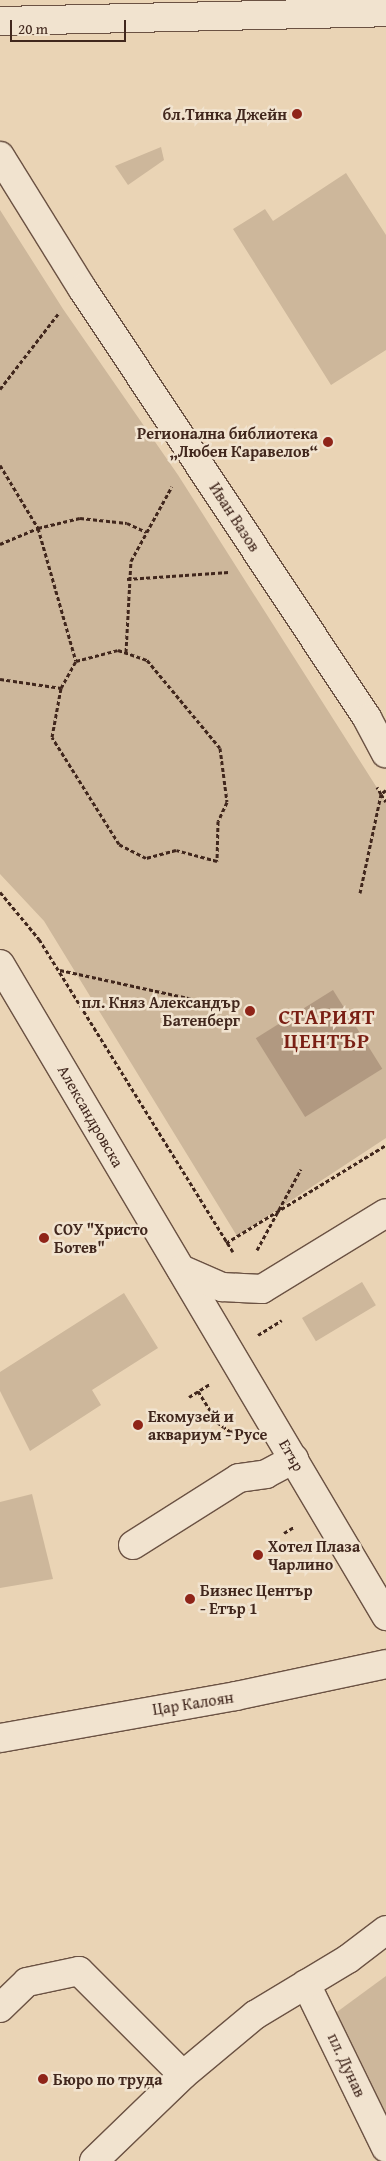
<!DOCTYPE html>
<meta charset="utf-8">
<style>
body{margin:0}
#map{position:relative;width:386px;height:2161px;overflow:hidden;background:#ead4b5;font-family:"Gentium Book Plus",serif}
div>[style]{position:absolute}
[style*='--x']{left:calc(var(--x)*1px);top:calc(var(--y)*1px);width:calc(var(--w)*1px);rotate:calc(var(--a)*1deg)}
.green>*{inset:0;background:#cdb79b;transform-origin:0 0}
.water>*{inset:0;background:#b19981;transform-origin:0 0}
.path>*{height:3px;margin-top:-1.5px;transform-origin:0;background:repeating-linear-gradient(90deg,#41271d 0 4px,transparent 0 6.5px)}
.roads{filter:drop-shadow(1px 0 #6b5243) drop-shadow(-1px 0 #6b5243) drop-shadow(0 1px #6b5243) drop-shadow(0 -1px #6b5243)}
.minor>*{height:28px;margin:-14px;padding:0 14px;transform-origin:14px;border-radius:14px;background:#f1e3cf}
.dots>*{width:14px;height:14px;translate:-50% -50%;box-sizing:border-box;border:2px solid #f1e3cf;border-radius:50%}
span{translate:-50% -50%;white-space:nowrap;text-align:center;line-height:1.15;-webkit-text-stroke:5px #f1e3cf;paint-order:stroke}
.poi-label{font-size:16px;color:#41271d;font-weight:700}
.right{translate:-100% -50%;text-align:right}
.left{translate:0 -50%;text-align:left}
.street-label{font-size:16px;color:#41271d}
.district-label{font-size:21px;color:#7a1f14;font-weight:700;letter-spacing:1px}
.scale{position:absolute;left:10px;top:20px;width:116px;height:22px;box-sizing:border-box;border:2px solid #41271d;border-top:0;padding-left:6px;font-size:15px;line-height:18px;white-space:nowrap;color:#41271d;-webkit-text-stroke:4px #f1e3cf;paint-order:stroke}
</style>
<div id="map">
<div class="green">
<i style="clip-path:polygon(161px 147px,164px 160px,128px 185px,115px 166px)"></i>
<i style="clip-path:polygon(346px 173px,386px 235px,386px 350px,331px 385px,233px 229px,265px 209px,273px 221px)"></i>
<i style="clip-path:polygon(0 210px,63px 309px,178px 475px,386px 802px,386px 1138px,237px 1236px,44px 921px,0 874px)"></i>
<i style="left:362px;top:1282px;width:27px;height:70px;rotate:59deg"></i>
<i style="clip-path:polygon(124px 1293px,158px 1348px,92px 1390px,101px 1405px,30px 1451px,0 1391px,0 1372px)"></i>
<i style="clip-path:polygon(32px 1494px,53px 1579px,0 1588px,0 1502px)"></i>
<i style="clip-path:polygon(386px 1976px,386px 2148px,326px 2020px)"></i>
</div>
<div class="water">
<i style="left:333px;top:990px;width:93px;height:91px;rotate:58deg"></i>
</div>
<div class="path">
<i style="--x:0;--y:389;--w:95;--a:-52.3"></i>
<i style="--x:0;--y:465;--w:74;--a:58.9"></i>
<i style="--x:38;--y:528;--w:138;--a:74.1"></i>
<i style="--x:0;--y:544;--w:41;--a:-22.8"></i>
<i style="--x:38;--y:528;--w:43;--a:-13.4"></i>
<i style="--x:80;--y:518;--w:47;--a:6.1"></i>
<i style="--x:127;--y:523;--w:21;--a:25"></i>
<i style="--x:127;--y:579;--w:102;--a:-3.9"></i>
<i style="--x:118;--y:650;--w:31;--a:19"></i>
<i style="--x:147;--y:660;--w:114;--a:50.3"></i>
<i style="--x:220;--y:748;--w:54;--a:82.6"></i>
<i style="--x:227;--y:802;--w:21;--a:115"></i>
<i style="--x:218;--y:821;--w:40;--a:91.4"></i>
<i style="--x:217;--y:861;--w:42;--a:-165"></i>
<i style="--x:176;--y:850;--w:31;--a:165"></i>
<i style="--x:146;--y:858;--w:30;--a:-153"></i>
<i style="--x:119;--y:844;--w:126;--a:-122.1"></i>
<i style="--x:52;--y:737;--w:50;--a:-79.6"></i>
<i style="--x:61;--y:688;--w:31;--a:-61"></i>
<i style="--x:76;--y:661;--w:43;--a:-14.7"></i>
<i style="--x:126;--y:652;--w:91;--a:-86.9"></i>
<i style="--x:131;--y:561;--w:85;--a:-61.3"></i>
<i style="--x:0;--y:679;--w:62;--a:8.4"></i>
<i style="--x:386;--y:790;--w:6;--a:141"></i>
<i style="--x:381;--y:794;--w:9;--a:58"></i>
<i style="--x:0;--y:892;--w:61;--a:50.3"></i>
<i style="--x:39;--y:939;--w:368;--a:58.2"></i>
<i style="--x:360;--y:893;--w:101;--a:-78"></i>
<i style="--x:381;--y:794;--w:8;--a:-120"></i>
<i style="--x:60;--y:970;--w:136;--a:12.3"></i>
<i style="--x:226;--y:1243;--w:188;--a:-31.5"></i>
<i style="--x:257;--y:1250;--w:92;--a:-61.5"></i>
<i style="--x:258;--y:1335;--w:28;--a:-32"></i>
<i style="--x:198;--y:1391;--w:36;--a:58"></i>
<i style="--x:217;--y:1422;--w:17;--a:36"></i>
<i style="--x:231;--y:1432;--w:6;--a:-31"></i>
<i style="--x:189;--y:1397;--w:25;--a:-32"></i>
<i style="--x:284;--y:1533;--w:12;--a:-31"></i>
</div>
<div class="roads">
<div class="minor">
<i style="--x:0;--y:21;--w:386;--a:-1.3"></i>
<i style="--x:0;--y:156;--w:155;--a:58.2"></i>
<i style="--x:82;--y:288;--w:516;--a:56.46"></i>
<i style="--x:367;--y:718;--w:40;--a:62"></i>
<i style="--x:0;--y:964;--w:758;--a:59.37"></i>
<i style="--x:181;--y:1269;--w:45;--a:23.7"></i>
<i style="--x:222;--y:1287;--w:40;--a:2.9"></i>
<i style="--x:262;--y:1289;--w:145;--a:-31.5"></i>
<i style="--x:133;--y:1545;--w:125;--a:-32.3"></i>
<i style="--x:239;--y:1478;--w:27;--a:-8"></i>
<i style="--x:266;--y:1474;--w:32;--a:-28"></i>
<i style="--x:0;--y:1738;--w:240;--a:-10.1"></i>
<i style="--x:236;--y:1696;--w:153;--a:-12"></i>
<i style="--x:306;--y:1984;--w:182;--a:64"></i>
<i style="--x:0;--y:2008;--w:37;--a:-44"></i>
<i style="--x:27;--y:1982;--w:53;--a:-11.9"></i>
<i style="--x:79;--y:1971;--w:147;--a:45"></i>
<i style="--x:94;--y:2161;--w:124;--a:-44"></i>
<i style="--x:183;--y:2075;--w:94;--a:-39.8"></i>
<i style="--x:255;--y:2015;--w:109;--a:-31.1"></i>
<i style="--x:348;--y:1959;--w:48;--a:-37.3"></i>
</div>
</div>
<div class="dots">
<i style="left:297px;top:114px;background:#8f2418"></i>
<i style="left:328px;top:442px;background:#8f2418"></i>
<i style="left:250px;top:1011px;background:#8f2418"></i>
<i style="left:44px;top:1238px;background:#8f2418"></i>
<i style="left:138px;top:1425px;background:#8f2418"></i>
<i style="left:258px;top:1555px;background:#8f2418"></i>
<i style="left:190px;top:1599px;background:#8f2418"></i>
<i style="left:43px;top:2079px;background:#8f2418"></i>
</div>
<div class="poi-label">
<span class="right" style="left:287px;top:114px">бл.Тинка Джейн</span>
<span class="right" style="left:318px;top:442px">Регионална библиотека<br>„Любен Каравелов“</span>
<span class="right" style="left:240px;top:1011px">пл. Княз Александър<br>Батенберг</span>
<span class="left" style="left:54px;top:1238px">СОУ "Христо<br>Ботев"</span>
<span class="left" style="left:148px;top:1425px">Екомузей и<br>аквариум - Русе</span>
<span class="left" style="left:268px;top:1555px">Хотел Плаза<br>Чарлино</span>
<span class="left" style="left:200px;top:1599px">Бизнес Център<br>- Етър 1</span>
<span class="left" style="left:53px;top:2079px">Бюро по труда</span>
</div>
<div class="street-label">
<span style="left:235px;top:517px;rotate:57deg">Иван Вазов</span>
<span style="left:91px;top:1116px;rotate:60deg">Александровска</span>
<span style="left:292px;top:1455px;rotate:60deg">Етър</span>
<span style="left:193px;top:1703px;rotate:-9deg">Цар Калоян</span>
<span style="left:347px;top:2065px;rotate:65deg">пл. Дунав</span>
</div>
<div class="district-label">
<span style="left:327px;top:1029px">СТАРИЯТ<br>ЦЕНТЪР</span>
</div>
<div class="scale">20 m</div>
</div>
